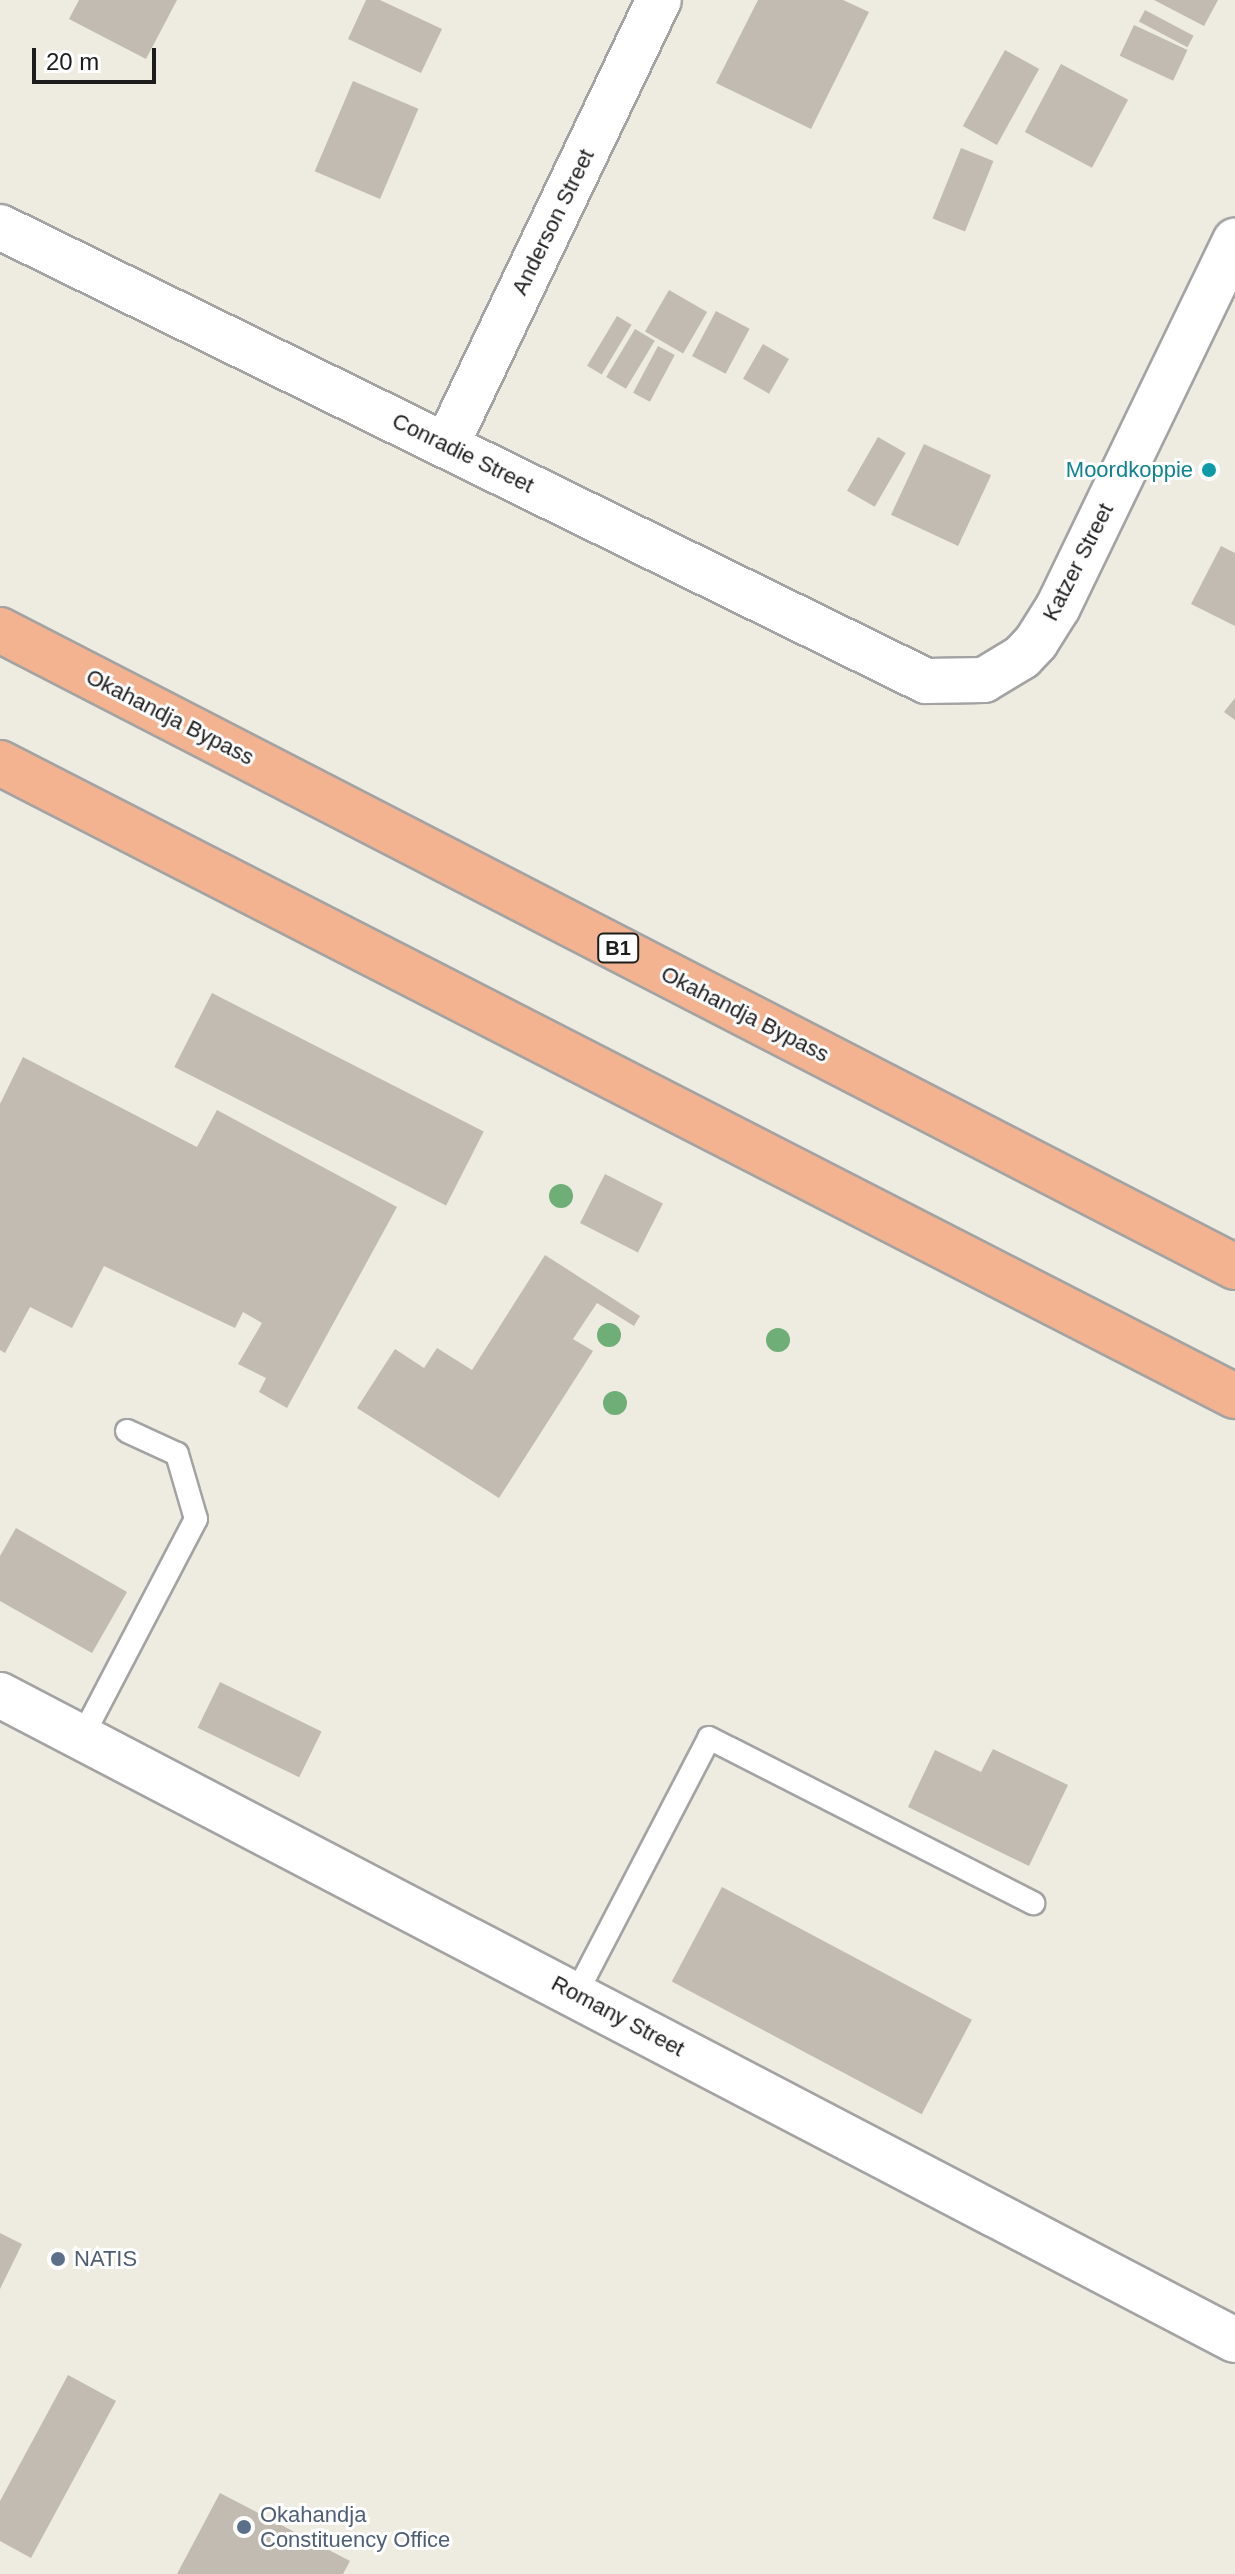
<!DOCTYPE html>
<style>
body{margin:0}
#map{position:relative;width:1235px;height:2574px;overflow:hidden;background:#eeebe1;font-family:Helvetica,sans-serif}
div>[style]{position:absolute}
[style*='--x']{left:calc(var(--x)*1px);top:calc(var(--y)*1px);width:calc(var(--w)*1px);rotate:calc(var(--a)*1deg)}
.building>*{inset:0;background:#c2bbb1;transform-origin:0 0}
.roads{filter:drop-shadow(2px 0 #a3a3a3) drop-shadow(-2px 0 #a3a3a3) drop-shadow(0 2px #a3a3a3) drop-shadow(0 -2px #a3a3a3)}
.service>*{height:22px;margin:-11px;padding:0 11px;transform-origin:11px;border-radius:11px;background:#fff}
.minor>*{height:44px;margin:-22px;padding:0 22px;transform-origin:22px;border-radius:22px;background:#fff}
.trunk>*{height:44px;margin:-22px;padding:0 22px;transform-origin:22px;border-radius:22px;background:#f3b290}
.trees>*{width:24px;height:24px;margin:-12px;border-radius:50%;background:#70ae78}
.dots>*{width:22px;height:22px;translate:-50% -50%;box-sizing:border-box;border:4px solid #fff;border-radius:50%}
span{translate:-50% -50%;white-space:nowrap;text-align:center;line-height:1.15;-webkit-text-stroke:6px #fff;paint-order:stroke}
.shield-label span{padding:2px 6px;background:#fff;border:2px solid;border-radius:6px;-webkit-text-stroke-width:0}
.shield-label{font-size:20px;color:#1c1c1c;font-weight:700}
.street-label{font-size:22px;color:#1c1c1c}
.culture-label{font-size:22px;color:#0d838f}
.right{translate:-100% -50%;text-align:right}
.service-label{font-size:22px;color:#4e5e75}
.left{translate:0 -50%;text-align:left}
.scale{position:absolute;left:32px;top:48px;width:124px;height:36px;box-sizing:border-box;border:4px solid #1c1c1c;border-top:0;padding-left:10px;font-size:24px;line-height:28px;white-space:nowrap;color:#1c1c1c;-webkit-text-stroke:6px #fff;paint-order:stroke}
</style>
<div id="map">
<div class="building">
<i style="clip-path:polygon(79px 0,177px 0,146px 59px,69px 19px)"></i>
<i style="clip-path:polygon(366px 0,380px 0,442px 29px,421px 73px,348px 39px)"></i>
<i style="clip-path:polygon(758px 0,843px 0,869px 12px,811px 129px,716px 83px)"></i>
<i style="clip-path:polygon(1154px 0,1218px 0,1204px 26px)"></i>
<i style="left:1145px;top:10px;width:55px;height:13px;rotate:28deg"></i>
<i style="left:1134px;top:25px;width:59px;height:34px;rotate:25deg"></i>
<i style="left:1005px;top:50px;width:39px;height:87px;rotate:29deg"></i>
<i style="left:1061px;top:64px;width:76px;height:77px;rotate:28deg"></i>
<i style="left:353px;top:81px;width:71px;height:98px;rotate:23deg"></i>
<i style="left:961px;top:148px;width:35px;height:76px;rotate:22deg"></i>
<i style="left:669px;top:290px;width:44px;height:48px;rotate:30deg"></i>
<i style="left:716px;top:311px;width:38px;height:51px;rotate:28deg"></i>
<i style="left:617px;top:316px;width:17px;height:58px;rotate:31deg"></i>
<i style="left:635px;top:329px;width:23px;height:56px;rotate:31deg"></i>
<i style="left:763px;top:344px;width:30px;height:40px;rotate:30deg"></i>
<i style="left:658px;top:346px;width:19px;height:53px;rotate:28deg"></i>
<i style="left:878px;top:437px;width:32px;height:62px;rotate:30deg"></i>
<i style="left:924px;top:444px;width:74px;height:78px;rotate:25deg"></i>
<i style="clip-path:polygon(1221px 546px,1235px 553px,1235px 626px,1191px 604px)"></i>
<i style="clip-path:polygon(1235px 698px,1235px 720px,1224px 712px)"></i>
<i style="left:212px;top:993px;width:305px;height:83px;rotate:27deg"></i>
<i style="clip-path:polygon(23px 1057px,197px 1147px,217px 1110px,397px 1207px,287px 1408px,259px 1392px,266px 1378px,238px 1364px,262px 1323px,243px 1312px,235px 1328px,104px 1266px,72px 1328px,30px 1307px,5px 1353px,0 1350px,0 1104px)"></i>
<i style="left:605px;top:1174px;width:65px;height:55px;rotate:27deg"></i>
<i style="clip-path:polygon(545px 1255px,640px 1316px,634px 1326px,597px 1303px,573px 1339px,593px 1351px,499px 1498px,357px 1408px,395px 1349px,424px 1368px,437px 1348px,472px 1370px)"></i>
<i style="clip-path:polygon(16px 1528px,127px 1592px,92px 1653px,0 1601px,0 1556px)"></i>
<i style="left:220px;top:1682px;width:113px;height:51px;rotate:26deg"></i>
<i style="clip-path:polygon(993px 1749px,1068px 1785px,1029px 1866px,908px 1807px,935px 1750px,981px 1772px)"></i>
<i style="left:722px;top:1887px;width:283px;height:107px;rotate:28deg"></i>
<i style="clip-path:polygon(0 2233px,22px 2244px,0 2289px)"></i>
<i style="clip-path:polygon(68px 2375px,116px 2401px,31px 2558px,0 2541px,0 2501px)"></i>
<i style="clip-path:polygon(220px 2493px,350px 2561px,343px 2574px,177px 2574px)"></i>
</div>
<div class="roads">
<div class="service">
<i style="--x:82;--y:1737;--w:246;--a:-62.4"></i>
<i style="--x:196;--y:1519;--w:68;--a:-106.3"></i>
<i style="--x:177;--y:1454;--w:55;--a:-155.3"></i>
<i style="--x:576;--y:1994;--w:288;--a:-62.5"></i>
<i style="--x:709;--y:1738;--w:364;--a:27"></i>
</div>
<div class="minor">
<i style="--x:0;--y:227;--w:1031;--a:26.12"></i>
<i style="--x:926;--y:681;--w:58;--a:-1"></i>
<i style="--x:984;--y:680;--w:44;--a:-31.2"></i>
<i style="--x:1022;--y:657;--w:21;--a:-47"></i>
<i style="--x:1036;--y:642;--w:41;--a:-57.8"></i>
<i style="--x:1058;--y:607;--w:407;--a:-64.2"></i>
<i style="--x:447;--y:444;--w:492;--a:-64.5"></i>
<i style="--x:0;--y:1695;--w:1393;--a:27.58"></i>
</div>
<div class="trunk">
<i style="--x:0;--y:630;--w:1390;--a:27.28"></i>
<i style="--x:0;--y:763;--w:1388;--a:27.14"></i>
</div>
</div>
<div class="trees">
<i style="left:561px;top:1196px"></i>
<i style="left:609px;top:1335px"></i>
<i style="left:778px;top:1340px"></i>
<i style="left:615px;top:1403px"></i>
</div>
<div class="dots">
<i style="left:1209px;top:470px;background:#0f9aa8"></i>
<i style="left:58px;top:2259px;background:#5c6f8a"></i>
<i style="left:244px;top:2527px;background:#5c6f8a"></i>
</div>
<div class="shield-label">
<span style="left:618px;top:948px">B1</span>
</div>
<div class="street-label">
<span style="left:553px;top:222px;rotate:-64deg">Anderson Street</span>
<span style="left:463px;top:453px;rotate:26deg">Conradie Street</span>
<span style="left:1078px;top:562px;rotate:-63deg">Katzer Street</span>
<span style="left:170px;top:717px;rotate:27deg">Okahandja Bypass</span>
<span style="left:745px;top:1014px;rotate:27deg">Okahandja Bypass</span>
<span style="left:618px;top:2016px;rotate:28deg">Romany Street</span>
</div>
<div class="culture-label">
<span class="right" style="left:1193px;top:470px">Moordkoppie</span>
</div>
<div class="service-label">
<span class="left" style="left:74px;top:2259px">NATIS</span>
<span class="left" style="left:260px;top:2527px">Okahandja<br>Constituency Office</span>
</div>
<div class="scale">20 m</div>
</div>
